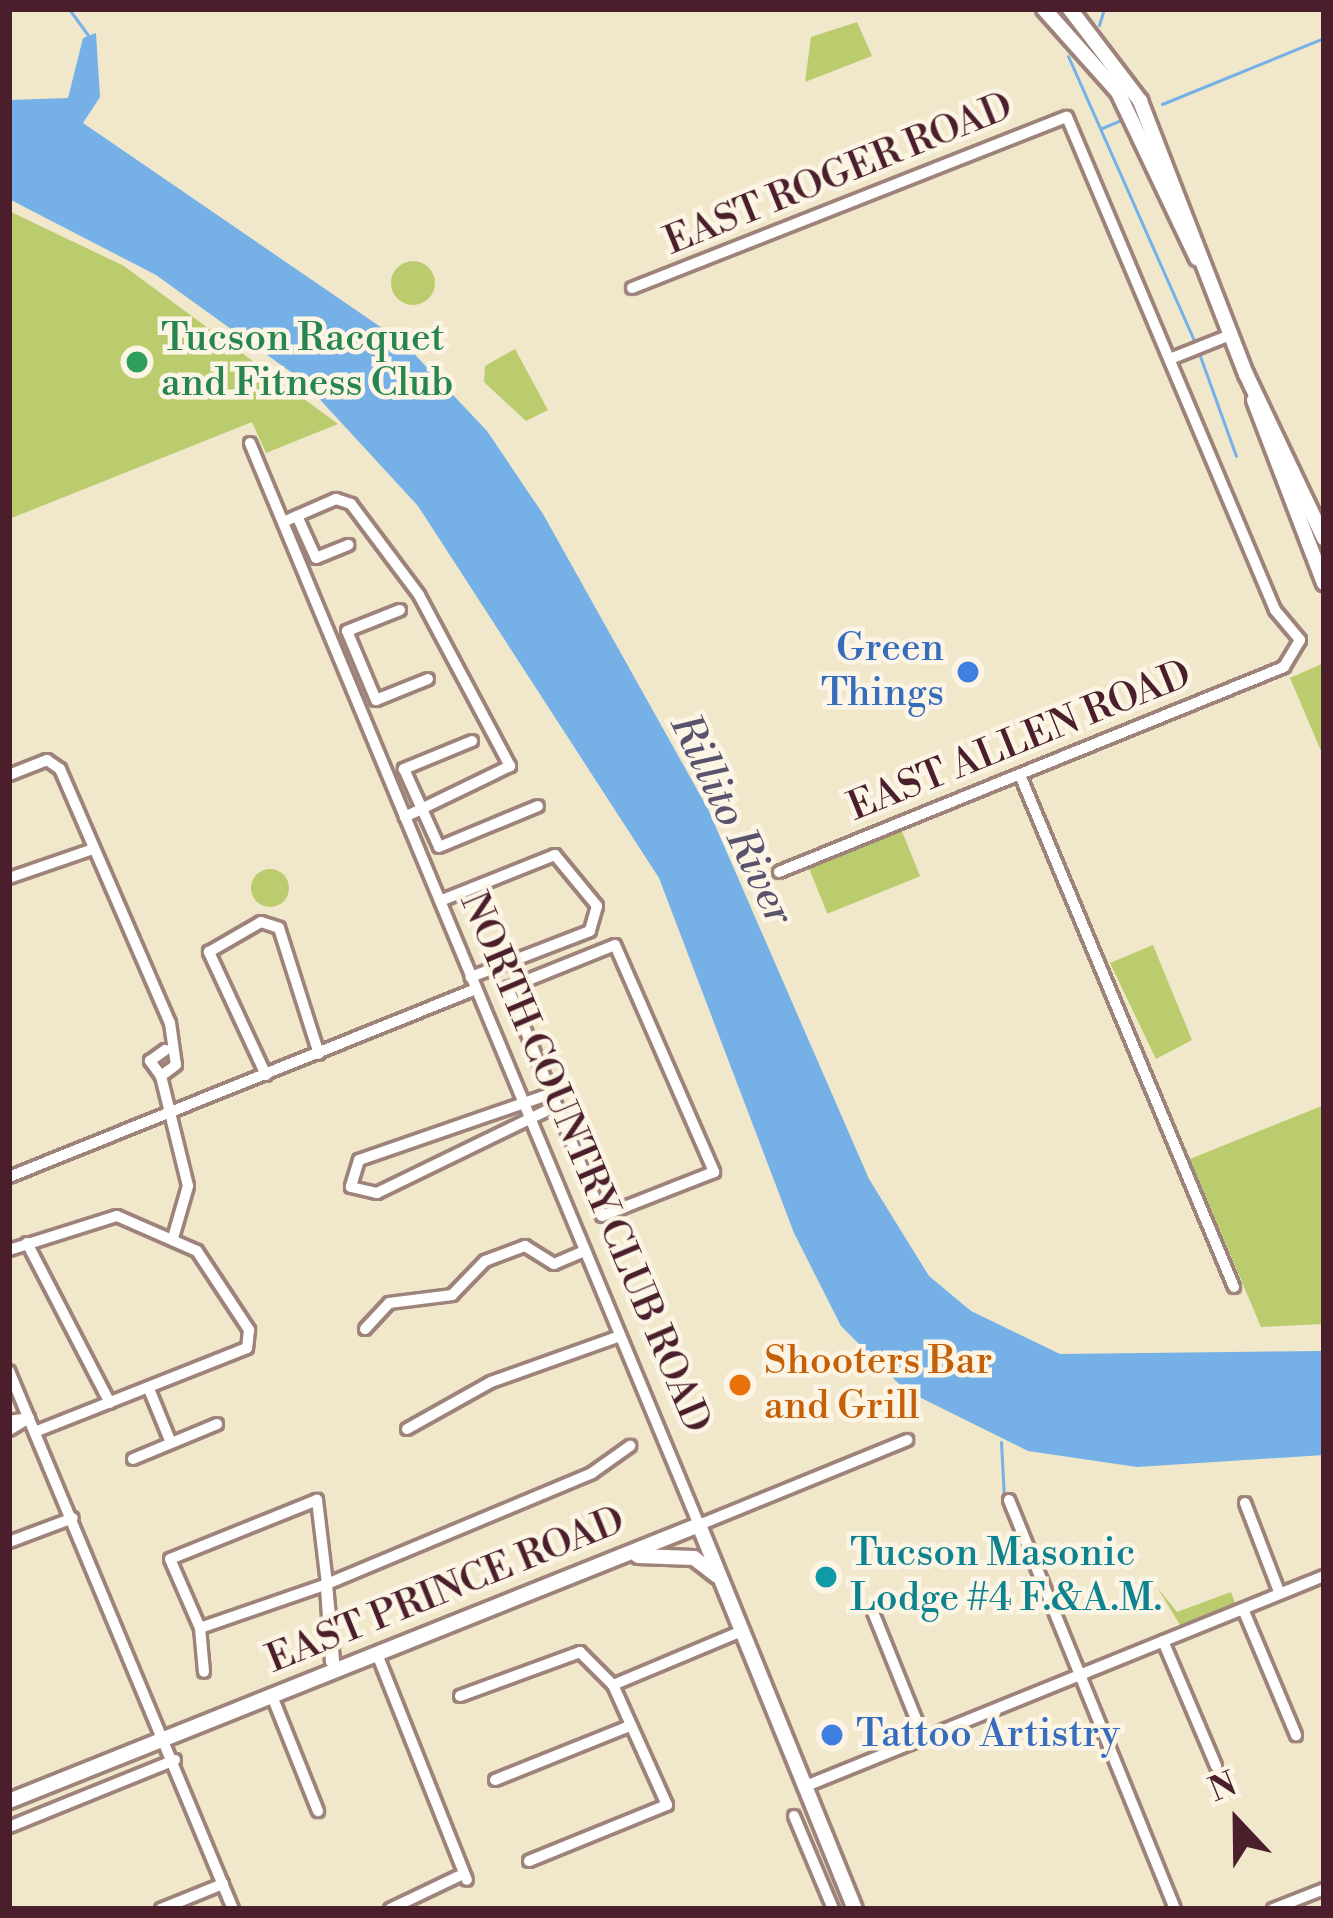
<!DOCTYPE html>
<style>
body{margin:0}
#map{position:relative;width:1333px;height:1918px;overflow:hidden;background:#f1e7cb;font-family:"Libre Bodoni",serif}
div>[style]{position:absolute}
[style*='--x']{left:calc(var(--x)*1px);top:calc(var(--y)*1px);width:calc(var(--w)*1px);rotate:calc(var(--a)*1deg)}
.green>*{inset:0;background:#bacc6e;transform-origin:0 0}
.round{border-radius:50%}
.water>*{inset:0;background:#75b1e7}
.stream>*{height:3px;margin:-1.5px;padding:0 1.5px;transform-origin:1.5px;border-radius:1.5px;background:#75b1e7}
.roads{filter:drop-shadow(3px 0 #9e837b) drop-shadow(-3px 0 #9e837b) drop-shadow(0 3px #9e837b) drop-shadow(0 -3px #9e837b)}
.minor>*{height:10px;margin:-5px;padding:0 5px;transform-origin:5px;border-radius:5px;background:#fff}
.major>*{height:14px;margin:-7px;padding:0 7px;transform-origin:7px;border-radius:7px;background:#fff}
.dots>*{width:33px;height:33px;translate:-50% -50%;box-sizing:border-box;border:6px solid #fcf5e5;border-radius:50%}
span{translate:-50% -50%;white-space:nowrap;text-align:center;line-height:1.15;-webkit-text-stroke:9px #fcf5e5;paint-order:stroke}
.street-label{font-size:39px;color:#4a1f2b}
.leisure-label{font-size:39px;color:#27864d}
.left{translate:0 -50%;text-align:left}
.shop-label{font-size:39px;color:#366cbe}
.right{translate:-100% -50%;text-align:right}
.food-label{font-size:39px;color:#c56008}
.culture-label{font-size:39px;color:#0d838f}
.water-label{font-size:42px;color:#59526d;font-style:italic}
.frame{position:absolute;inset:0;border:12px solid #4a1f2b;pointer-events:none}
.north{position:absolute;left:1177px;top:1762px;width:120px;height:120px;-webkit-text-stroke:9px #fcf5e5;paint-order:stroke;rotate:338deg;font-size:33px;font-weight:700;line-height:48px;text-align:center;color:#4a1f2b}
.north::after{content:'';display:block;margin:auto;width:42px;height:54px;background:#4a1f2b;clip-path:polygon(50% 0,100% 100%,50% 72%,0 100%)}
</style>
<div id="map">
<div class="green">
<i style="clip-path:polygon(857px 22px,872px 56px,805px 82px,811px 37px)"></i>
<i style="clip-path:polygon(9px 211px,124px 266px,338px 424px,266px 453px,252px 422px,9px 519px)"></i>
<i class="round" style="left:391px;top:261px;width:44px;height:44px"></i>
<i style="clip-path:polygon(515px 349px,548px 410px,526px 421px,484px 382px,485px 366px)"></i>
<i style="clip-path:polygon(1324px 663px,1324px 758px,1290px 678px)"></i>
<i style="left:901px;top:829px;width:51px;height:100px;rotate:68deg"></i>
<i class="round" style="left:251px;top:869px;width:38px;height:38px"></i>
<i style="clip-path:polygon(1153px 945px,1192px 1040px,1156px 1059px,1110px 963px)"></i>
<i style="clip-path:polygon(1324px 1105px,1324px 1324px,1261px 1327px,1190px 1159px)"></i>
<i style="clip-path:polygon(1157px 1587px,1177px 1612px,1231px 1592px,1235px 1603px,1180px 1625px)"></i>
</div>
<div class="water">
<i style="clip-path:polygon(96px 33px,100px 97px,83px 123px,404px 343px,487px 431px,543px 514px,708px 809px,869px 1179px,929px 1276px,971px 1311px,1060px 1354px,1324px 1351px,1324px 1455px,1137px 1467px,1028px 1451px,905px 1390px,841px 1326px,794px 1233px,659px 878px,418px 506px,302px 380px,156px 275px,9px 199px,9px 100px,68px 98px,83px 38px)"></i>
</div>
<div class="stream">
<i style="--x:69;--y:9;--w:34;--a:54"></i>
<i style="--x:1099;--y:25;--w:17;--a:-73"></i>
<i style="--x:1068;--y:56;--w:312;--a:66.1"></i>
<i style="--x:1162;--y:104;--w:175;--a:-22.2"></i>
<i style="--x:1102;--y:128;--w:23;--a:-23"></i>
<i style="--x:1200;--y:356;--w:106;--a:70.2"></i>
<i style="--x:1001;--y:1442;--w:56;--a:86.9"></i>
<i style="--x:1013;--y:1524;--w:142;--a:68.5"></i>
</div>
<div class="roads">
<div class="minor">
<i style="--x:632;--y:288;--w:467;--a:-21.5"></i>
<i style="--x:1067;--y:117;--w:535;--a:67.12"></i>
<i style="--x:1275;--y:610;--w:39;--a:50"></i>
<i style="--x:1300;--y:640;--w:31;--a:121"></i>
<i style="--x:1284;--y:667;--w:545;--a:157.91"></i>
<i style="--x:1170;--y:359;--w:65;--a:-21.8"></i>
<i style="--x:250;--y:443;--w:1171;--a:67.46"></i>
<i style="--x:699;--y:1525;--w:225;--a:-22.2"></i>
<i style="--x:297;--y:516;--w:46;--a:65.7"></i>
<i style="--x:316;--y:558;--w:35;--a:-22"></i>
<i style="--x:283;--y:522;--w:58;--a:-23.5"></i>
<i style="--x:336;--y:499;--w:16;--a:18"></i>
<i style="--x:351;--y:504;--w:114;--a:53.2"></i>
<i style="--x:419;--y:595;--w:194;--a:62"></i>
<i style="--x:510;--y:766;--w:117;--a:154.1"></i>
<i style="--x:400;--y:610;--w:57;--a:158.4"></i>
<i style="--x:347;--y:631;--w:75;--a:67.2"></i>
<i style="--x:376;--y:700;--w:56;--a:-22"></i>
<i style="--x:472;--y:741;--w:74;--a:157.6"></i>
<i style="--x:404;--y:769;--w:85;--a:65.8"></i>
<i style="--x:439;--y:847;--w:107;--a:-22.5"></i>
<i style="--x:9;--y:775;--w:41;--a:-21.5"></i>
<i style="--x:47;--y:760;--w:16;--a:35"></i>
<i style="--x:60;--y:769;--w:277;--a:66.6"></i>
<i style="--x:170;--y:1023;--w:42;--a:81.9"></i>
<i style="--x:176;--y:1065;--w:19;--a:144"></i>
<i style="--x:161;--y:1076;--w:19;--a:-126"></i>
<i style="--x:150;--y:1061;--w:19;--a:-36"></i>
<i style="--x:1020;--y:775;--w:555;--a:67.32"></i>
<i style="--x:9;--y:878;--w:89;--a:-19"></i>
<i style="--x:440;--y:901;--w:124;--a:-21.8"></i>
<i style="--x:555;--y:855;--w:66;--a:50.5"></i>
<i style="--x:597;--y:906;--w:26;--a:106"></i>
<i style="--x:590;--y:931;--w:128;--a:158.9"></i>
<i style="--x:615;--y:945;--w:248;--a:66.4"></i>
<i style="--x:714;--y:1172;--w:120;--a:158.6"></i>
<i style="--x:602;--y:1216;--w:247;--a:-112.4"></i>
<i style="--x:508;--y:988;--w:115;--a:-21.9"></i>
<i style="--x:266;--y:1075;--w:136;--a:-114.9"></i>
<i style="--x:209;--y:952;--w:60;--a:-30"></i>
<i style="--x:261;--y:922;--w:19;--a:18"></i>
<i style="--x:279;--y:928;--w:132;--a:72.4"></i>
<i style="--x:161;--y:1076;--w:113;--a:76.2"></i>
<i style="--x:188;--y:1186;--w:54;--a:106.1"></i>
<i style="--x:550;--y:1094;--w:202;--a:160.9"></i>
<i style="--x:359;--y:1160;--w:28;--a:107"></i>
<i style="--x:351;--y:1187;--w:27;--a:13"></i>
<i style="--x:377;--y:1193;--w:199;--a:-25.9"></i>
<i style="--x:9;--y:1177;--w:503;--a:-21.93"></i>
<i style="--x:27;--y:1243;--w:180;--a:62.6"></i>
<i style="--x:9;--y:1250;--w:113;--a:-17.5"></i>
<i style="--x:117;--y:1216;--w:87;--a:23.6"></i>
<i style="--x:197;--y:1251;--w:95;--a:56.6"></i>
<i style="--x:249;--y:1330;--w:18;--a:96"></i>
<i style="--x:247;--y:1348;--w:228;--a:158.4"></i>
<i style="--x:365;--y:1329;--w:35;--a:-47"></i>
<i style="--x:389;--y:1303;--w:64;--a:-7.2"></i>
<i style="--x:452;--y:1295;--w:47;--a:-45.9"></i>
<i style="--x:485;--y:1261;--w:43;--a:-20.6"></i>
<i style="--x:525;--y:1246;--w:34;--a:32"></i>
<i style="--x:554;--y:1264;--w:34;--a:-23"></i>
<i style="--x:9;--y:1371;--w:583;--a:67.4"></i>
<i style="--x:149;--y:1389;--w:58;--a:67.8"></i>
<i style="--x:9;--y:1421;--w:20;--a:-9"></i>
<i style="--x:29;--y:1418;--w:23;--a:149"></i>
<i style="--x:407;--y:1429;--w:96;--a:-29.2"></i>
<i style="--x:491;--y:1382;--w:137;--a:-19.6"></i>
<i style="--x:133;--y:1459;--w:91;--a:-22.6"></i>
<i style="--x:1009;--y:1500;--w:441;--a:67.9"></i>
<i style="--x:1245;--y:1503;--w:97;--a:69"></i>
<i style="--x:9;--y:1542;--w:68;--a:-20.6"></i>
<i style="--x:326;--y:1587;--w:75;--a:86.2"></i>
<i style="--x:1243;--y:1609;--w:137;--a:67.2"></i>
<i style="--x:873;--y:1612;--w:137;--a:68.1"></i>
<i style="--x:200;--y:1628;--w:44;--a:84.8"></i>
<i style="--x:1163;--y:1641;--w:136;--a:67"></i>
<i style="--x:377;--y:1654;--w:243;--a:68.3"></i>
<i style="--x:335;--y:1671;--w:87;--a:-95.3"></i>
<i style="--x:327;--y:1584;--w:85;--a:-96.8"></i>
<i style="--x:317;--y:1500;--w:158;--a:158.1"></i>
<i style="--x:170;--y:1559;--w:75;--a:66.5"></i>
<i style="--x:200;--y:1628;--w:134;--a:-19.1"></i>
<i style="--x:327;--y:1584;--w:287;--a:-22.7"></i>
<i style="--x:592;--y:1473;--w:47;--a:-35.4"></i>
<i style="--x:272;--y:1696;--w:124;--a:68.2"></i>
<i style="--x:460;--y:1696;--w:128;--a:-20.1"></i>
<i style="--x:580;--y:1652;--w:47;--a:45"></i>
<i style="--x:613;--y:1685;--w:140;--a:-22.7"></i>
<i style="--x:495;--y:1780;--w:144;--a:-21.9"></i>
<i style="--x:806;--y:1786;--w:559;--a:-22.07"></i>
<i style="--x:794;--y:1816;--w:101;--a:67.2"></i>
<i style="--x:9;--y:1827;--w:179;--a:-22"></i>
<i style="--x:529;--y:1861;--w:149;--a:-22.1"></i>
<i style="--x:667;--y:1805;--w:132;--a:-114.2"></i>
<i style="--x:161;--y:1909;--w:67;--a:-22"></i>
<i style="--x:390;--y:1909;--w:76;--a:-25.6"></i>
<i style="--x:1273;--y:1909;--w:55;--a:-21.4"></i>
</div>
<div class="major">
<i style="--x:1044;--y:9;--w:111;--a:48.3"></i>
<i style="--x:1118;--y:92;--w:184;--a:64.6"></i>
<i style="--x:1070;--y:9;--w:116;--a:52.7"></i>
<i style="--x:1140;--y:101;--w:293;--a:68.8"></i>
<i style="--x:1246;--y:374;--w:182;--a:64.6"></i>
<i style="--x:1254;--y:400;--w:196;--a:69.1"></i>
<i style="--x:638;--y:1556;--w:56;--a:2"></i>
<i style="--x:694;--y:1558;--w:29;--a:38"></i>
<i style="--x:9;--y:1801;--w:743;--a:-21.8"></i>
<i style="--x:699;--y:1525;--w:414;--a:67.9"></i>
</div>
</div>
<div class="dots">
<i style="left:137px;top:362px;background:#2e9e5b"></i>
<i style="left:968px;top:672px;background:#3f7fe0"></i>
<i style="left:740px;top:1385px;background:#e8710a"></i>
<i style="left:826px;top:1577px;background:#0f9aa8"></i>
<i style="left:832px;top:1735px;background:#3f7fe0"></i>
</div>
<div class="street-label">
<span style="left:839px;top:175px;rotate:-22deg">EAST ROGER ROAD</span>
<span style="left:1020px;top:742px;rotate:-22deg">EAST ALLEN ROAD</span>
<span style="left:584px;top:1163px;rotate:67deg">NORTH COUNTRY CLUB ROAD</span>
<span style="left:446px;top:1591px;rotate:-22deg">EAST PRINCE ROAD</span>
</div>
<div class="leisure-label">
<span class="left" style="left:161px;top:362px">Tucson Racquet<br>and Fitness Club</span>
</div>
<div class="shop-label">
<span class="right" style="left:944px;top:672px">Green<br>Things</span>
<span class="left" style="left:856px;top:1735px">Tattoo Artistry</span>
</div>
<div class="food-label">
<span class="left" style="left:764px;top:1385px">Shooters Bar<br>and Grill</span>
</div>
<div class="culture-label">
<span class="left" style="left:850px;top:1577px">Tucson Masonic<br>Lodge #4 F.&amp;A.M.</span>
</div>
<div class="water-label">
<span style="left:731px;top:820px;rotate:64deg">Rillito River</span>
</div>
<div class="frame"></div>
<div class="north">N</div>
</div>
